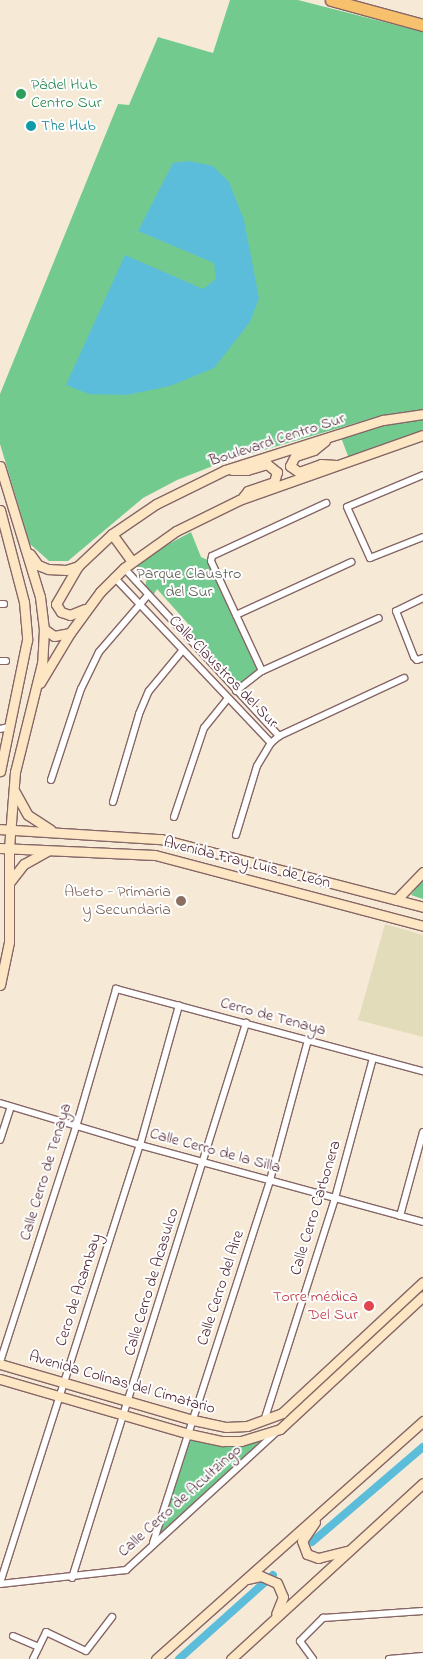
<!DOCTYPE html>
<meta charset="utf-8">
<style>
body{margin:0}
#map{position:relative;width:423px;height:1659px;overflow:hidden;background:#f6ead7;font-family:"Indie Flower",sans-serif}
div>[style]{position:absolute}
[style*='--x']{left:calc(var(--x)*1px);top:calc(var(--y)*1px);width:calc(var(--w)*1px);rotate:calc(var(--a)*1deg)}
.built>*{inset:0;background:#e2dcba}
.green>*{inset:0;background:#73ca8f}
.water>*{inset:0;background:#5cbdda}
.canal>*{height:8px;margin:-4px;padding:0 4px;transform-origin:4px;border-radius:4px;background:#5cbdda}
.roads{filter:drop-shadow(1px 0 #866667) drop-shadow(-1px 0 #866667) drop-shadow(0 1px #866667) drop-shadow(0 -1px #866667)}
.street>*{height:6px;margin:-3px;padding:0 3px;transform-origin:3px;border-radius:3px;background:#fff}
.secondary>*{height:9px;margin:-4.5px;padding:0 4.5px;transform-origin:4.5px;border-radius:4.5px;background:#fce6c4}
.highway>*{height:11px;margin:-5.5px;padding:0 5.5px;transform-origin:5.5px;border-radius:5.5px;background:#f7c06c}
.dots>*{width:14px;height:14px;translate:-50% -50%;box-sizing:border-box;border:2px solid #fff;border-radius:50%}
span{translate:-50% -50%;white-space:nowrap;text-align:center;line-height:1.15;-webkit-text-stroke:4px #fff;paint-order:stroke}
.leisure-label{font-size:16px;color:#27864d}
.left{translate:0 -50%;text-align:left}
.culture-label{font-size:16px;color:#0d838f}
.street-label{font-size:16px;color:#4a1f2b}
.park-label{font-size:16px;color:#585b4e}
.education-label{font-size:16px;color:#785e54}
.right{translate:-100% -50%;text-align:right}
.health-label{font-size:16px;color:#be3a42}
</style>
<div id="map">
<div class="built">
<i style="clip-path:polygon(385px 924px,423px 935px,423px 1037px,358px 1020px)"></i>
</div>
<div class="green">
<i style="clip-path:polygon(230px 0,298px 0,423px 32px,423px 435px,350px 461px,340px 435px,382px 420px,383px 415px,223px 462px,177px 480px,143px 498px,68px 561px,49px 561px,30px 544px,0 444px,0 394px,118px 104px,129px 105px,158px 37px,213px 53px)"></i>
<i style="clip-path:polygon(191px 532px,201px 557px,210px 561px,262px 671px,236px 691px,187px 637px,190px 626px,157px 589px,151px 599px,144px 591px,147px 578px,136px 566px,150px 554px)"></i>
<i style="clip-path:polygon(423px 879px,423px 899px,411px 895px)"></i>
<i style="clip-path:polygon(280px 1429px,153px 1543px,189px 1434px,223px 1441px)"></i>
</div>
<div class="water">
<i style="clip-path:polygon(189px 161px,213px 166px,229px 182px,244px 220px,259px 298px,250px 322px,214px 368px,170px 386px,127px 395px,89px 394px,66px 385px,125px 255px,203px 289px,216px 279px,214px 263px,138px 231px,173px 163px)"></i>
</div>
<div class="canal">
<i style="--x:312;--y:1542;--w:146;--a:-40.6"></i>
<i style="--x:179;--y:1659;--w:126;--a:-41.8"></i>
</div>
<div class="roads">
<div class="street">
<i style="--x:423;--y:475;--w:82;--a:157.2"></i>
<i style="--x:347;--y:507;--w:56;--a:65.7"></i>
<i style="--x:370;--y:558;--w:57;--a:-21.6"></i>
<i style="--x:124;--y:568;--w:229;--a:47.3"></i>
<i style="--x:114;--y:577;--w:228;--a:46.6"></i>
<i style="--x:423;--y:598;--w:30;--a:154"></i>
<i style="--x:396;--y:611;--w:49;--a:68.6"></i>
<i style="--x:414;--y:657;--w:4;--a:45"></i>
<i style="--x:417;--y:660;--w:6;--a:-18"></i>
<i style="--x:0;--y:604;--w:4;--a:0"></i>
<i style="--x:236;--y:615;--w:127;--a:-24.7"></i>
<i style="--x:0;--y:661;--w:6;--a:0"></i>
<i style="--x:262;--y:671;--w:121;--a:-114.9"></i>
<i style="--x:211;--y:561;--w:5;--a:-79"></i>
<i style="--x:212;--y:556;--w:126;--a:-24.9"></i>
<i style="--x:236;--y:691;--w:33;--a:-38"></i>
<i style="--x:262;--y:671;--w:128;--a:-24.4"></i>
<i style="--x:0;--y:729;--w:9;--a:-13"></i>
<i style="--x:51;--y:780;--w:96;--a:-71.8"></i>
<i style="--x:81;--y:689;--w:41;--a:-64.1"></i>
<i style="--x:99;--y:652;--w:75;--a:-49.3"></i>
<i style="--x:113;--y:802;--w:92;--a:-73.5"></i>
<i style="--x:139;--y:714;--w:25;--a:-67"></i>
<i style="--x:149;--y:691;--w:52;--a:-50.5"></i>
<i style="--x:174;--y:817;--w:94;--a:-71.4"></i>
<i style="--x:204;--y:728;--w:38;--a:-51"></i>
<i style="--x:236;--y:835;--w:72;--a:-73.1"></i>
<i style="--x:257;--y:766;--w:27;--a:-59"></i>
<i style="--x:271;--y:743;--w:11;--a:-41"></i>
<i style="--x:279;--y:736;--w:138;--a:-24.9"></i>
<i style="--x:0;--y:1103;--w:146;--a:16.7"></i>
<i style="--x:140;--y:1145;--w:293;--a:15.2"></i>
<i style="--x:0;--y:1140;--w:35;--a:-72"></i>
<i style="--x:400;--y:1216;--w:87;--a:-74.7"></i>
<i style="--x:0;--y:1362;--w:247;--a:-72.1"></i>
<i style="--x:76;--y:1127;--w:144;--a:-73.8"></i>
<i style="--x:116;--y:989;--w:318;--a:15"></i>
<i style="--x:264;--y:1421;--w:234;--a:-72.3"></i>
<i style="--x:335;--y:1198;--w:145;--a:-74.8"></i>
<i style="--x:153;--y:1543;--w:381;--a:-72.1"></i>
<i style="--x:270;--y:1180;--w:145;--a:-74.8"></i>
<i style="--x:72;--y:1578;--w:582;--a:-72.59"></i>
<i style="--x:0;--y:1583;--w:460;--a:-72.3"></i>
<i style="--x:140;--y:1145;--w:145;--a:-74.4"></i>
<i style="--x:0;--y:1584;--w:127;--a:-6.3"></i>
<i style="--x:126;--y:1570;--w:207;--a:-42.5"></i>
<i style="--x:13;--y:1636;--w:28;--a:23"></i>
<i style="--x:33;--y:1659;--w:30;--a:-64"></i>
<i style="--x:46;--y:1632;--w:44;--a:25.4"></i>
<i style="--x:86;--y:1651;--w:43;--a:-52.6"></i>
<i style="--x:313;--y:1659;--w:22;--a:-126"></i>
<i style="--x:300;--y:1641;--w:33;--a:-45"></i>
<i style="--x:323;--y:1618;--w:100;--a:-4"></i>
<i style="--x:389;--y:1659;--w:34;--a:-5"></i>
</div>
<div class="secondary">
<i style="--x:325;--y:441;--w:14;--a:141"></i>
<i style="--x:314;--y:450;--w:20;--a:162"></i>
<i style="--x:295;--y:456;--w:11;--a:117"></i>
<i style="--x:290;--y:466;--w:11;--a:34"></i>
<i style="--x:299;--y:472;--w:23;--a:-20"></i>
<i style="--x:321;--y:464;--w:15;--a:4"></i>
<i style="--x:0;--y:466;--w:137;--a:73"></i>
<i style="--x:40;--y:597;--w:32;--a:83"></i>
<i style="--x:44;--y:629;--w:34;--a:93"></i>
<i style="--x:42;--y:663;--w:112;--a:103.9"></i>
<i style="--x:15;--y:772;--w:76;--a:94.5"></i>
<i style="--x:9;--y:848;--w:94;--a:90"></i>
<i style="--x:9;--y:942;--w:44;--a:101.8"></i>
<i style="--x:232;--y:470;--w:15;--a:0"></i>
<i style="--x:247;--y:470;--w:21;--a:-17"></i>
<i style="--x:267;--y:464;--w:13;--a:39"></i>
<i style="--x:277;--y:472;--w:10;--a:107"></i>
<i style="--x:274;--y:482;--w:28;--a:161"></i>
<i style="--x:248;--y:491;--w:8;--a:130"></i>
<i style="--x:0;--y:510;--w:95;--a:75.4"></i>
<i style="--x:24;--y:602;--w:38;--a:85"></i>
<i style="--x:27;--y:640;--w:134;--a:101.6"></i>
<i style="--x:112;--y:534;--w:34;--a:54"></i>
<i style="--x:30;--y:554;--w:14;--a:54"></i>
<i style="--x:38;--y:565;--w:11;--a:22"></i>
<i style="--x:48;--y:569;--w:18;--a:3"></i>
<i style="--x:66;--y:570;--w:13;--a:-18"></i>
<i style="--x:78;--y:566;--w:47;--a:-43.3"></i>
<i style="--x:112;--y:534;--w:53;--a:-34.3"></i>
<i style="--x:156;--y:504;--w:77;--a:-26.2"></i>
<i style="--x:225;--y:470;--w:166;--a:-17.6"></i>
<i style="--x:383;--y:420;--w:40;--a:-8.5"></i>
<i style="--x:78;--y:566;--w:44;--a:120.1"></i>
<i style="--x:56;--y:604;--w:9;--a:58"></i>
<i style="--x:61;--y:612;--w:9;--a:18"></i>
<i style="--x:70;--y:615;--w:16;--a:-22"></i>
<i style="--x:44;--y:629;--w:12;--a:35"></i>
<i style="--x:54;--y:636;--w:16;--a:-11"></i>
<i style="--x:40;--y:683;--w:58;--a:-59"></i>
<i style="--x:70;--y:633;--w:51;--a:-53.8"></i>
<i style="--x:100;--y:592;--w:34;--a:-45"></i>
<i style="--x:124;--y:568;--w:64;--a:-35.4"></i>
<i style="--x:176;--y:531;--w:70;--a:-26.2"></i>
<i style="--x:239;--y:500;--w:195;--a:-19.5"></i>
<i style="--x:15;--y:792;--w:26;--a:61"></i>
<i style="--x:28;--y:815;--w:27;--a:33"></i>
<i style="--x:0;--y:829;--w:161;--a:3.6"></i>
<i style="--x:161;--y:839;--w:271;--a:14.5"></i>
<i style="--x:0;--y:848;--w:155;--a:2.6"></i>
<i style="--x:155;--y:855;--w:277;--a:14.8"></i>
<i style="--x:9;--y:883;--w:24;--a:-52"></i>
<i style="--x:24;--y:864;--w:26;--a:-29"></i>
<i style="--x:396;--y:900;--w:39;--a:-46"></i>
<i style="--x:0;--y:1364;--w:201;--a:16.2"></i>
<i style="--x:193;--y:1420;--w:34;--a:12"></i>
<i style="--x:226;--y:1427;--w:21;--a:-3"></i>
<i style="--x:247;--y:1426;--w:37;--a:-20"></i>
<i style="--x:282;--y:1413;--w:192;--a:-42.9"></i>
<i style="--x:0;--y:1379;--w:197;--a:16.2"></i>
<i style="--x:189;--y:1434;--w:35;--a:12"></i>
<i style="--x:223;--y:1441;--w:18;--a:0"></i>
<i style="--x:241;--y:1441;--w:41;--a:-17.1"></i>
<i style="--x:280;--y:1429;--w:195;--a:-42.9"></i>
<i style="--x:315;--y:1522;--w:23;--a:124"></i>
<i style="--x:302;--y:1541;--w:14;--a:69"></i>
<i style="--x:307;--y:1554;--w:12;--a:20"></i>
<i style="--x:318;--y:1558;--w:30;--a:-14"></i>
<i style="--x:247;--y:1579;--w:14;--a:-12"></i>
<i style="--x:261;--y:1576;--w:17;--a:24"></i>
<i style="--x:277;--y:1583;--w:15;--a:67"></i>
<i style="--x:283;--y:1597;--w:18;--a:112"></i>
<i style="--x:156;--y:1659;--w:358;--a:-41.7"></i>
<i style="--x:231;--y:1659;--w:260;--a:-42.5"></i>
</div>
<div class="highway">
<i style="--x:331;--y:0;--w:95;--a:15.2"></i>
</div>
</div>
<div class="dots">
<i style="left:21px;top:94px;background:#2e9e5b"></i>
<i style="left:31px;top:126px;background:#0f9aa8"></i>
<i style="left:181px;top:901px;background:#8d6e63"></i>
<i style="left:369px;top:1306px;background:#e0444e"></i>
</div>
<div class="leisure-label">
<span class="left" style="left:31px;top:94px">Pádel Hub<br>Centro Sur</span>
</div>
<div class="culture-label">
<span class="left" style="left:41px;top:126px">The Hub</span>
</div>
<div class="street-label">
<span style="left:277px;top:440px;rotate:-18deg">Boulevard Centro Sur</span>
<span style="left:223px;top:672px;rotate:46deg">Calle Claustros del Sur</span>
<span style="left:247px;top:863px;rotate:14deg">Avenida Fray Luis de León</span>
<span style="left:273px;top:1017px;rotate:15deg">Cerro de Tenaya</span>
<span style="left:215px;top:1151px;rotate:15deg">Calle Cerro de la Silla</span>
<span style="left:46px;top:1172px;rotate:-73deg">Calle Cerro de Tenaya</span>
<span style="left:316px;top:1208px;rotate:-73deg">Calle Cerro Carbonera</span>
<span style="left:152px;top:1282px;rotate:-73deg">Calle Cerro de Acasulco</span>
<span style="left:221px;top:1288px;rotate:-72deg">Calle Cerro del Aire</span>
<span style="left:79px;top:1290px;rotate:-72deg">Cero de Acambay</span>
<span style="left:122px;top:1383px;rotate:16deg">Avenida Colinas del Cimatario</span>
<span style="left:180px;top:1501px;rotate:-42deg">Calle Cerro de Acultzingo</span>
</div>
<div class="park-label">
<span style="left:189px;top:583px">Parque Claustro<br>del Sur</span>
</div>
<div class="education-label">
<span class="right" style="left:171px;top:901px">Abeto - Primaria<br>y Secundaria</span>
</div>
<div class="health-label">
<span class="right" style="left:358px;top:1306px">Torre médica<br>Del Sur</span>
</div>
</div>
